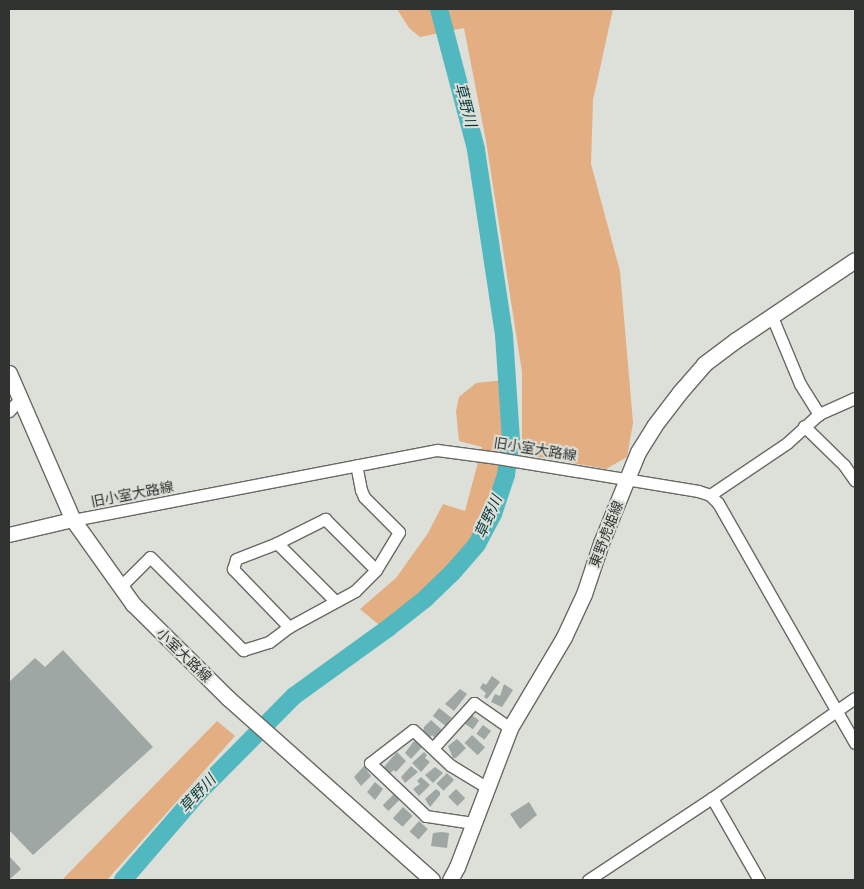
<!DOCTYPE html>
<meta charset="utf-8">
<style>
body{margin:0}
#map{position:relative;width:864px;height:889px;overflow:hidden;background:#dce0d9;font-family:Roboto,"Noto Sans JP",sans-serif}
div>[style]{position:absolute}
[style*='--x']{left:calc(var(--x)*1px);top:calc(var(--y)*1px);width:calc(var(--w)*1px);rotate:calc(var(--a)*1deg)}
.green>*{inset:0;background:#e2ae82}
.river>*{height:18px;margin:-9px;padding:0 9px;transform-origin:9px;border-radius:9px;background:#52b8bf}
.building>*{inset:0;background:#9ea7a3;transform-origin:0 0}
.roads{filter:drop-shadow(1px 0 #676a64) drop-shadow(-1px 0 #676a64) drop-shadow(0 1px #676a64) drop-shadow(0 -1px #676a64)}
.minor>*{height:11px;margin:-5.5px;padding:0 5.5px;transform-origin:5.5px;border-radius:5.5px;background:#fff}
.tertiary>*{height:14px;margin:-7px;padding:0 7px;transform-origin:7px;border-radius:7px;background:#fff}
.secondary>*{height:15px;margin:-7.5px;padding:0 7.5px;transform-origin:7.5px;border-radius:7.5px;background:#fff}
span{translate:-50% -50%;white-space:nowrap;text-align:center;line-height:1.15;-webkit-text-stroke:4px #dce0d9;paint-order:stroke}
.street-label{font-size:14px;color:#313330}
.water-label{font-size:15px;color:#093a3d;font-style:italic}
.frame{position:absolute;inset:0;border:10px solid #313330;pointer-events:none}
</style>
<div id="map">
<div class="green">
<i style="clip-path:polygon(397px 9px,613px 9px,593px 100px,591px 164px,620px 271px,633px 423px,627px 457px,606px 469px,522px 454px,522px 372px,486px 141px,464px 28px,420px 37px,409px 28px)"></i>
<i style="clip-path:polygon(505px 380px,500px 476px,479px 532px,442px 576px,384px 629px,360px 609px,396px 578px,428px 533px,443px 504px,465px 511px,482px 447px,459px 441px,456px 411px,459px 397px,476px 383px)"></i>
<i style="clip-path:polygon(217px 721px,235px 736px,107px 880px,62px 880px)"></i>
</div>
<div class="river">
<i style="--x:123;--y:880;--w:116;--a:-49.2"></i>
<i style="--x:199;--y:792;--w:135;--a:-45.3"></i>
<i style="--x:294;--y:696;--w:115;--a:-35.8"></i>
<i style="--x:387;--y:629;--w:48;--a:-38.3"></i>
<i style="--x:425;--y:599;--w:37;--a:-44"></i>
<i style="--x:452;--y:573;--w:38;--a:-49"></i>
<i style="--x:477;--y:544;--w:34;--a:-62"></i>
<i style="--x:493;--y:514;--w:41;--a:-71.6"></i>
<i style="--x:506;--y:475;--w:35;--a:-82"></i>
<i style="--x:511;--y:440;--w:105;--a:-93.8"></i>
<i style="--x:504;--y:335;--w:188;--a:-98.6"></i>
<i style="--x:476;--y:149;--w:145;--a:-104.8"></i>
</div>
<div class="building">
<i style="clip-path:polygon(63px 650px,153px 747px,33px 855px,9px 830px,9px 682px,35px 658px,45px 667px)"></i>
<i style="clip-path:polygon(492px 676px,500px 682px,487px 699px,484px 697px,486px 693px,480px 688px,483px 683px,486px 685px)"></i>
<i style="clip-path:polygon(504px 684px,513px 690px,502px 707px,491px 702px,495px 694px,500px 696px)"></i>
<i style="clip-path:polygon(460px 689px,467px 694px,454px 711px,445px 704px)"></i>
<i style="left:439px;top:708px;width:16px;height:10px;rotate:38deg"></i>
<i style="left:470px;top:714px;width:11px;height:11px;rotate:34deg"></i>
<i style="clip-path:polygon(431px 720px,442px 730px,435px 738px,432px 735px,429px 738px,423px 732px,424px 727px)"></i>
<i style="left:483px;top:725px;width:10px;height:11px;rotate:37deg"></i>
<i style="left:472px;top:735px;width:18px;height:11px;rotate:43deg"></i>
<i style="clip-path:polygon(457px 739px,466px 748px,456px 758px,453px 758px,448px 746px)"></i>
<i style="clip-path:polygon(414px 741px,422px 747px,411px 759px,405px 753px)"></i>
<i style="clip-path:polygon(397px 752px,406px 761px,396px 772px,394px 770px,389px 774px,383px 768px)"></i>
<i style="clip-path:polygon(424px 752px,427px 755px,425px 758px,430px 762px,421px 772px,412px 763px)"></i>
<i style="clip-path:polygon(364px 766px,371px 776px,361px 786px,354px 777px)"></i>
<i style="clip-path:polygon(411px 766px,418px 772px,405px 783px,401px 777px)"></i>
<i style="clip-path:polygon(435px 767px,443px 773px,433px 783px,425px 775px)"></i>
<i style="left:447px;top:773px;width:10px;height:15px;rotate:45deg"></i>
<i style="clip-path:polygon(421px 777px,430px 785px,419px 796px,413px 789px,420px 784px,417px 781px)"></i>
<i style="clip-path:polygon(375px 782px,383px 789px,375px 800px,367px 792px)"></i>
<i style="clip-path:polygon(436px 789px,440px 792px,440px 795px,430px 807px,425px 799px)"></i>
<i style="left:456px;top:789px;width:13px;height:11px;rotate:45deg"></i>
<i style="left:394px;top:794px;width:8px;height:16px;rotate:45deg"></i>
<i style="clip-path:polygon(529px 802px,537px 815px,520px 829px,510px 814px)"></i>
<i style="left:403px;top:807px;width:13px;height:15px;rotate:42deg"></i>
<i style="left:419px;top:821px;width:12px;height:14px;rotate:42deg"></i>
<i style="clip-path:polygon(442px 832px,449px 833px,447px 848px,431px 846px,433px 833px)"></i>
<i style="clip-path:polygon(9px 856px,21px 869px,9px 880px)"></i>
</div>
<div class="roads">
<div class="minor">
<i style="--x:769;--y:317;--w:9;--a:49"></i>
<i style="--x:775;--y:324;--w:65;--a:67.4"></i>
<i style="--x:800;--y:384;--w:36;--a:58"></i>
<i style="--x:9;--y:411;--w:16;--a:-47"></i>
<i style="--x:804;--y:426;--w:56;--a:44.3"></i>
<i style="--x:844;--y:465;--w:19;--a:55"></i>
<i style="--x:710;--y:495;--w:93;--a:-34"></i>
<i style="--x:787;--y:443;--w:43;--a:-42.2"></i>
<i style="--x:819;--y:414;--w:39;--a:-24"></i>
<i style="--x:73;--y:520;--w:371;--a:-10.9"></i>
<i style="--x:437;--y:450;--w:61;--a:7.6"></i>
<i style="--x:497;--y:458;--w:204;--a:9.3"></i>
<i style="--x:698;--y:491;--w:13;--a:18"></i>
<i style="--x:710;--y:495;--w:11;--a:45"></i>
<i style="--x:718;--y:503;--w:276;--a:60.3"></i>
<i style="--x:277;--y:543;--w:82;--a:45"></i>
<i style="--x:120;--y:587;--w:42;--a:-45"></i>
<i style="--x:150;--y:557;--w:132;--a:45"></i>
<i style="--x:243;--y:650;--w:27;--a:-17"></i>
<i style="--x:269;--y:642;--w:25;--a:-37"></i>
<i style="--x:289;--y:627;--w:75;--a:-28.6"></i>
<i style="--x:355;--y:591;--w:30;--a:-45"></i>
<i style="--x:376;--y:570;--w:44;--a:-58.8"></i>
<i style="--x:399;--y:532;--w:49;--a:-135"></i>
<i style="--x:364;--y:497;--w:8;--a:-113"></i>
<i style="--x:361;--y:490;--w:25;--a:-101"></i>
<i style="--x:289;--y:627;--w:81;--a:-134"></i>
<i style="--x:233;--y:569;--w:10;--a:-73"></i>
<i style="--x:236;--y:559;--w:44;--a:-21.3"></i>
<i style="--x:277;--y:543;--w:54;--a:-26.6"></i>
<i style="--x:325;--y:519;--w:72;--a:45"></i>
<i style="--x:433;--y:748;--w:61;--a:-47.7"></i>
<i style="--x:474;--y:703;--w:44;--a:34.8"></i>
<i style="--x:712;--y:798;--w:95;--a:60.2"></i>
<i style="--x:473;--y:823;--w:48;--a:-171.5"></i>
<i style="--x:426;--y:816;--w:77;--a:-136.6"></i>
<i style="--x:370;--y:763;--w:54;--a:-37.5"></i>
<i style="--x:413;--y:730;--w:51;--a:43.4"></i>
<i style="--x:450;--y:765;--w:42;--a:31.4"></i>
<i style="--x:588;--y:880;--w:149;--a:-33.5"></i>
<i style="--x:712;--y:798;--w:174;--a:-35"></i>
</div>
<div class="tertiary">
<i style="--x:9;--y:535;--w:66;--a:-13.2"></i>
</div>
<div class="secondary">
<i style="--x:9;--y:373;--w:160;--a:66.5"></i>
<i style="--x:73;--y:520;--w:103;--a:54.5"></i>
<i style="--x:133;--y:604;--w:134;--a:44.7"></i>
<i style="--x:228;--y:698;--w:273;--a:41.7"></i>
<i style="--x:450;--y:880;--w:15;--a:-62"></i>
<i style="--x:457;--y:867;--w:149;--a:-69.1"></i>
<i style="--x:510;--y:728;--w:106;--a:-59.3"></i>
<i style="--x:564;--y:637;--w:47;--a:-65.1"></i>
<i style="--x:584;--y:594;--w:54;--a:-71.6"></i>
<i style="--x:601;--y:543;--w:98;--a:-67.9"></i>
<i style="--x:638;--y:452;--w:31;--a:-58"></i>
<i style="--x:654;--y:426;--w:43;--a:-52.6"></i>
<i style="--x:680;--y:392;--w:37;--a:-49"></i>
<i style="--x:704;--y:364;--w:40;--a:-37"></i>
<i style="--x:736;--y:340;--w:143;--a:-33.9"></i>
</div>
</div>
<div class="street-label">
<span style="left:535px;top:449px;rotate:9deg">旧小室大路線</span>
<span style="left:132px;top:494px;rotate:-11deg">旧小室大路線</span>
<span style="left:606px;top:534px;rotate:-69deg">東野虎姫線</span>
<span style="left:184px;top:655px;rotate:44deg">小室大路線</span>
</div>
<div class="water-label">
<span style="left:465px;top:105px;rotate:75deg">草野川</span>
<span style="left:489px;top:517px;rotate:-66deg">草野川</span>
<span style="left:198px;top:794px;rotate:-47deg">草野川</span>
</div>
<div class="frame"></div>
</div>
